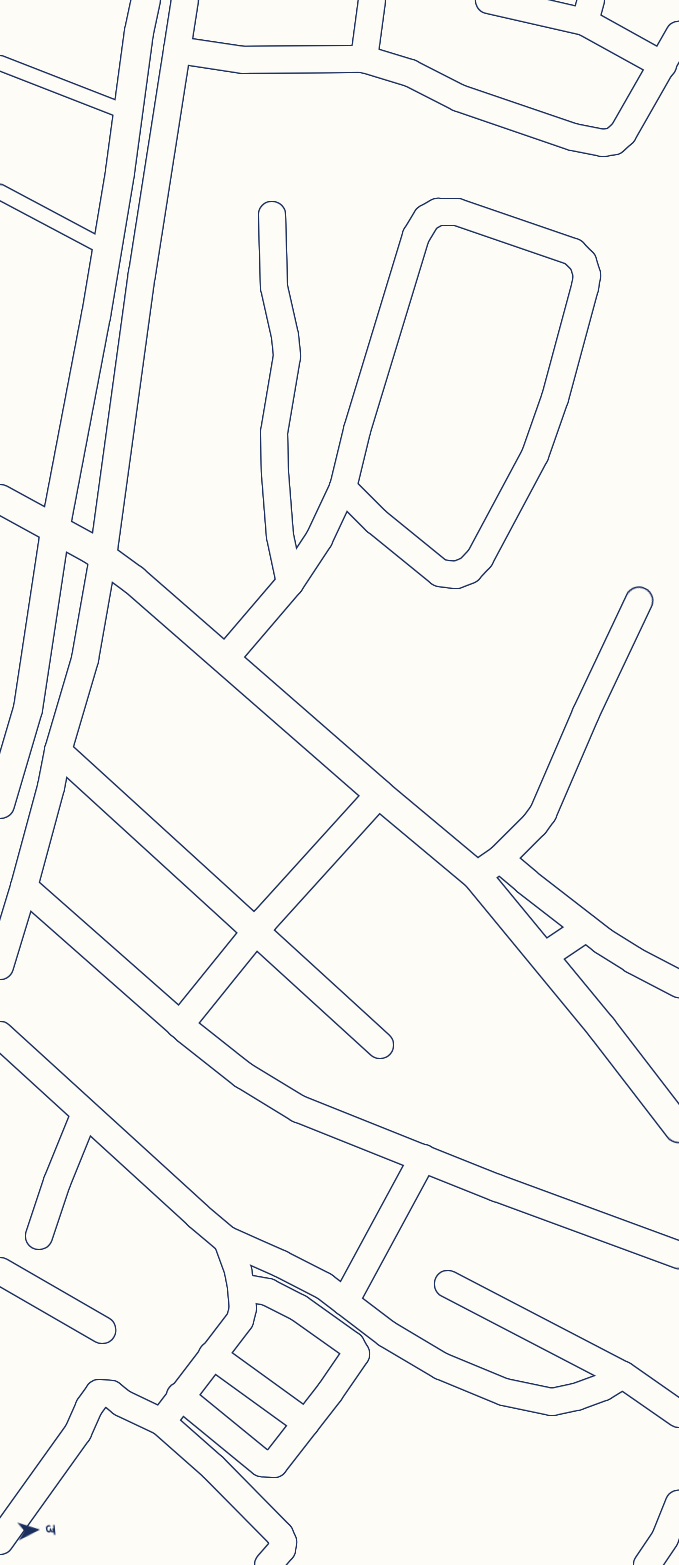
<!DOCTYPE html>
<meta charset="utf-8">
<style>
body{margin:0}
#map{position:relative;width:679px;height:1565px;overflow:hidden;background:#fdfcf7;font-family:Kalam,"Playpen Sans Deva",sans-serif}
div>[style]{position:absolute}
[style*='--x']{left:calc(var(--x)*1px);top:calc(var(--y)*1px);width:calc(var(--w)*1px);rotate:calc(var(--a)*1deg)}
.roads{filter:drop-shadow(1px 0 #1b2f5e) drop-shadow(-1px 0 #1b2f5e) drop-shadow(0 1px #1b2f5e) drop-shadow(0 -1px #1b2f5e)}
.service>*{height:14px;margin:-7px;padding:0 7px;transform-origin:7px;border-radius:7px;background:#fdfcf7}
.minor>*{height:26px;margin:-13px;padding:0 13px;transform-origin:13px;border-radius:13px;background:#fdfcf7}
.tertiary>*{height:28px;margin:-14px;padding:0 14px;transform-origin:14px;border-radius:14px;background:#fdfcf7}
span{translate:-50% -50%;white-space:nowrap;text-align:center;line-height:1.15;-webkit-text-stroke:4px #fdfcf7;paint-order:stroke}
.north{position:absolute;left:10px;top:1505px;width:50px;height:50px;-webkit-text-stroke:4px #fdfcf7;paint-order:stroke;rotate:85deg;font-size:14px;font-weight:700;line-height:20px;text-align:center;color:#1b2f5e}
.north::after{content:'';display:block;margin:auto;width:18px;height:22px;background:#1b2f5e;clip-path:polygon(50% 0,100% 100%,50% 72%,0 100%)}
</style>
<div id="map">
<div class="roads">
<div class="service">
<i style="--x:0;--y:63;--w:137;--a:21.3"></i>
<i style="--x:0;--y:192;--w:121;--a:28"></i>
</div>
<div class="minor">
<i style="--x:372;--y:0;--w:60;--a:97.7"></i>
<i style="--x:364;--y:59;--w:48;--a:16.9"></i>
<i style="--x:410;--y:73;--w:55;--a:27"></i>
<i style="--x:459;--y:98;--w:120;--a:18.9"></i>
<i style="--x:573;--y:137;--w:31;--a:11"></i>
<i style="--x:603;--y:143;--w:11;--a:-10"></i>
<i style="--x:614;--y:141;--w:12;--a:-42"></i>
<i style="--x:623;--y:133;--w:113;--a:-60.3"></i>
<i style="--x:489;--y:0;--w:98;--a:12.9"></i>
<i style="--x:585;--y:22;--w:89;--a:28.9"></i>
<i style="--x:585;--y:22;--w:23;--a:-75"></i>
<i style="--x:177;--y:50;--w:68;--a:8.5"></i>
<i style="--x:244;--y:60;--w:120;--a:-0.5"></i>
<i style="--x:272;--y:215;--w:72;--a:88.4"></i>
<i style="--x:274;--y:287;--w:50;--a:77.3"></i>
<i style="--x:285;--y:336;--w:20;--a:84"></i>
<i style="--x:287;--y:356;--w:78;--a:99.6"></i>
<i style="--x:274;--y:433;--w:40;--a:88.6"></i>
<i style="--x:275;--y:473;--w:63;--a:85.5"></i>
<i style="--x:280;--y:536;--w:48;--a:78"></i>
<i style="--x:225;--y:659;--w:100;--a:-49.5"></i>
<i style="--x:290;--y:583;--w:53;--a:-56.6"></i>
<i style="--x:319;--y:539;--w:56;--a:-64.8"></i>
<i style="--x:343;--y:488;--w:60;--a:-76.4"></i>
<i style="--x:357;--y:430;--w:203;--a:-73.1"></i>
<i style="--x:416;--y:236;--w:21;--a:-59"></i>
<i style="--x:427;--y:218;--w:13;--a:-29"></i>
<i style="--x:438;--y:212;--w:19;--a:0"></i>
<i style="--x:457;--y:212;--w:123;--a:19"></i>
<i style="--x:573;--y:252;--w:14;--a:45"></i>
<i style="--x:583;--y:262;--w:14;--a:73"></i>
<i style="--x:587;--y:275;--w:12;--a:99"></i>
<i style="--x:585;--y:287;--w:115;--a:105.1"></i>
<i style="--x:555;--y:398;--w:60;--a:109.3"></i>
<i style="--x:535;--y:455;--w:117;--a:118.1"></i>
<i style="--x:480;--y:558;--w:16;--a:133"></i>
<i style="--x:469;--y:570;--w:14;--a:159"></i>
<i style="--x:456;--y:575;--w:16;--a:-173"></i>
<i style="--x:440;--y:573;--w:82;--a:-140.9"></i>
<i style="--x:376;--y:521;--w:47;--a:-135"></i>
<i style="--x:58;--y:751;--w:436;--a:42.4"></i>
<i style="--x:500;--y:859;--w:49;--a:-45"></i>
<i style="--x:535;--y:824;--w:14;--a:-54"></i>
<i style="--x:543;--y:813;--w:109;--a:-66.7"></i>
<i style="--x:586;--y:713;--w:124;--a:-64.7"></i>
<i style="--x:487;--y:868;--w:16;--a:-35"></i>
<i style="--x:500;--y:859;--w:35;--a:40"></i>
<i style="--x:527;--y:882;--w:96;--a:37.8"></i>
<i style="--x:603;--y:941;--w:36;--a:32"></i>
<i style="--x:633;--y:960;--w:52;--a:27.6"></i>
<i style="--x:24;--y:887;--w:216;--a:41.4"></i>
<i style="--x:186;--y:1030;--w:73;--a:38.3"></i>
<i style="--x:243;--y:1075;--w:66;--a:31.3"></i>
<i style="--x:299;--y:1109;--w:213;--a:21.8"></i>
<i style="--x:497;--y:1188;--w:194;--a:20.2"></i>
<i style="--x:543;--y:957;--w:52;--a:-34"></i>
<i style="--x:0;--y:966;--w:83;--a:-73.1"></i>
<i style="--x:24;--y:887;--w:104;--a:-74.9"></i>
<i style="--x:51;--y:787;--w:37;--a:-79"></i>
<i style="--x:58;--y:751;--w:96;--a:-73.6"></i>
<i style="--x:85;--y:659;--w:104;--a:-80"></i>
<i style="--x:103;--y:557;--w:286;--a:-82.2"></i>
<i style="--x:142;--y:274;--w:277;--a:-81.1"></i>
<i style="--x:180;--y:1025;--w:134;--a:-51.1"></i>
<i style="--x:264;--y:921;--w:171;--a:-47.8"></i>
<i style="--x:0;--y:1035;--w:268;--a:42.4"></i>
<i style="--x:198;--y:1216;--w:38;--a:40"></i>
<i style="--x:227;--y:1240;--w:59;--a:24"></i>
<i style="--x:281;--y:1264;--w:48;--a:27.1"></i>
<i style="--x:324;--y:1286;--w:79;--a:37.3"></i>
<i style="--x:387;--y:1334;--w:63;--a:30.7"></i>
<i style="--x:441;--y:1366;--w:68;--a:22.4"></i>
<i style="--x:504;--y:1392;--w:49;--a:11.8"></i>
<i style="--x:552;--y:1402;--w:25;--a:-12"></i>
<i style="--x:576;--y:1397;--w:29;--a:-20"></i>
<i style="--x:603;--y:1387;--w:23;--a:-31"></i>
<i style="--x:623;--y:1375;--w:68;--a:34.9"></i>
<i style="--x:39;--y:1236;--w:57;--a:-71.6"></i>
<i style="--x:57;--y:1182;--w:74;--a:-67.9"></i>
<i style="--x:227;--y:1240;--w:33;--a:70"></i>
<i style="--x:238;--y:1271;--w:16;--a:79"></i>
<i style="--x:241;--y:1287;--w:21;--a:85"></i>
<i style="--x:243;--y:1308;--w:12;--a:104"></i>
<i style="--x:240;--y:1320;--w:128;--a:127.4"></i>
<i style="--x:162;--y:1422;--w:68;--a:41.4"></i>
<i style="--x:213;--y:1467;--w:95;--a:45.4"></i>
<i style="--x:280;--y:1535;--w:8;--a:67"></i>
<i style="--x:283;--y:1542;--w:7;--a:98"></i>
<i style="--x:282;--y:1549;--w:21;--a:131"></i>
<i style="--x:0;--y:1271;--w:118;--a:30"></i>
<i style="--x:448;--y:1284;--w:197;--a:27.5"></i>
<i style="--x:345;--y:1302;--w:164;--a:-61.6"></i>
<i style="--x:212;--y:1355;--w:116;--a:35.9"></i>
<i style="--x:180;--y:1396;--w:106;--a:39.3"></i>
<i style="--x:262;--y:1463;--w:12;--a:5"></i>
<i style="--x:274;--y:1464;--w:91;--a:-52.1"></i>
<i style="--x:330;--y:1392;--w:46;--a:-55.6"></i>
<i style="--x:356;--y:1354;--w:10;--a:-119"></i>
<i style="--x:351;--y:1345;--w:64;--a:-144.6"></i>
<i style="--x:299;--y:1308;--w:35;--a:-153"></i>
<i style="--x:268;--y:1292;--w:27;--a:-170"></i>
<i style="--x:0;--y:1541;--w:134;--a:-54.4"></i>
<i style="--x:78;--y:1432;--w:27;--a:-66"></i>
<i style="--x:89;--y:1407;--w:17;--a:-54"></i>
<i style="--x:99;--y:1393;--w:12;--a:5"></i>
<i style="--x:111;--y:1394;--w:14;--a:39"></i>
<i style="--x:122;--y:1403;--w:44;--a:25.4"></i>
<i style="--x:647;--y:1565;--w:32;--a:-56"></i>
<i style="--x:665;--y:1538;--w:37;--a:-68"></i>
</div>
<div class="tertiary">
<i style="--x:0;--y:499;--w:106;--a:28.7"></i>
<i style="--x:93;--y:550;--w:51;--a:36.2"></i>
<i style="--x:134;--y:580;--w:325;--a:41.1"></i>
<i style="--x:379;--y:794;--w:126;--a:39.9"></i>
<i style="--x:476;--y:875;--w:198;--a:50.5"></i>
<i style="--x:602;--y:1028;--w:126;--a:52.4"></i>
<i style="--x:0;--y:804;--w:99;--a:-73.6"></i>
<i style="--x:28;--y:709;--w:181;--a:-81.4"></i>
<i style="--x:55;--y:530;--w:218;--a:-79.2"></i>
<i style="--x:96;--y:316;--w:146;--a:-80.5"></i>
<i style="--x:120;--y:172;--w:141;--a:-82.3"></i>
<i style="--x:139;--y:32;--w:33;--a:-78"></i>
</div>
</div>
<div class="north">उ</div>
</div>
